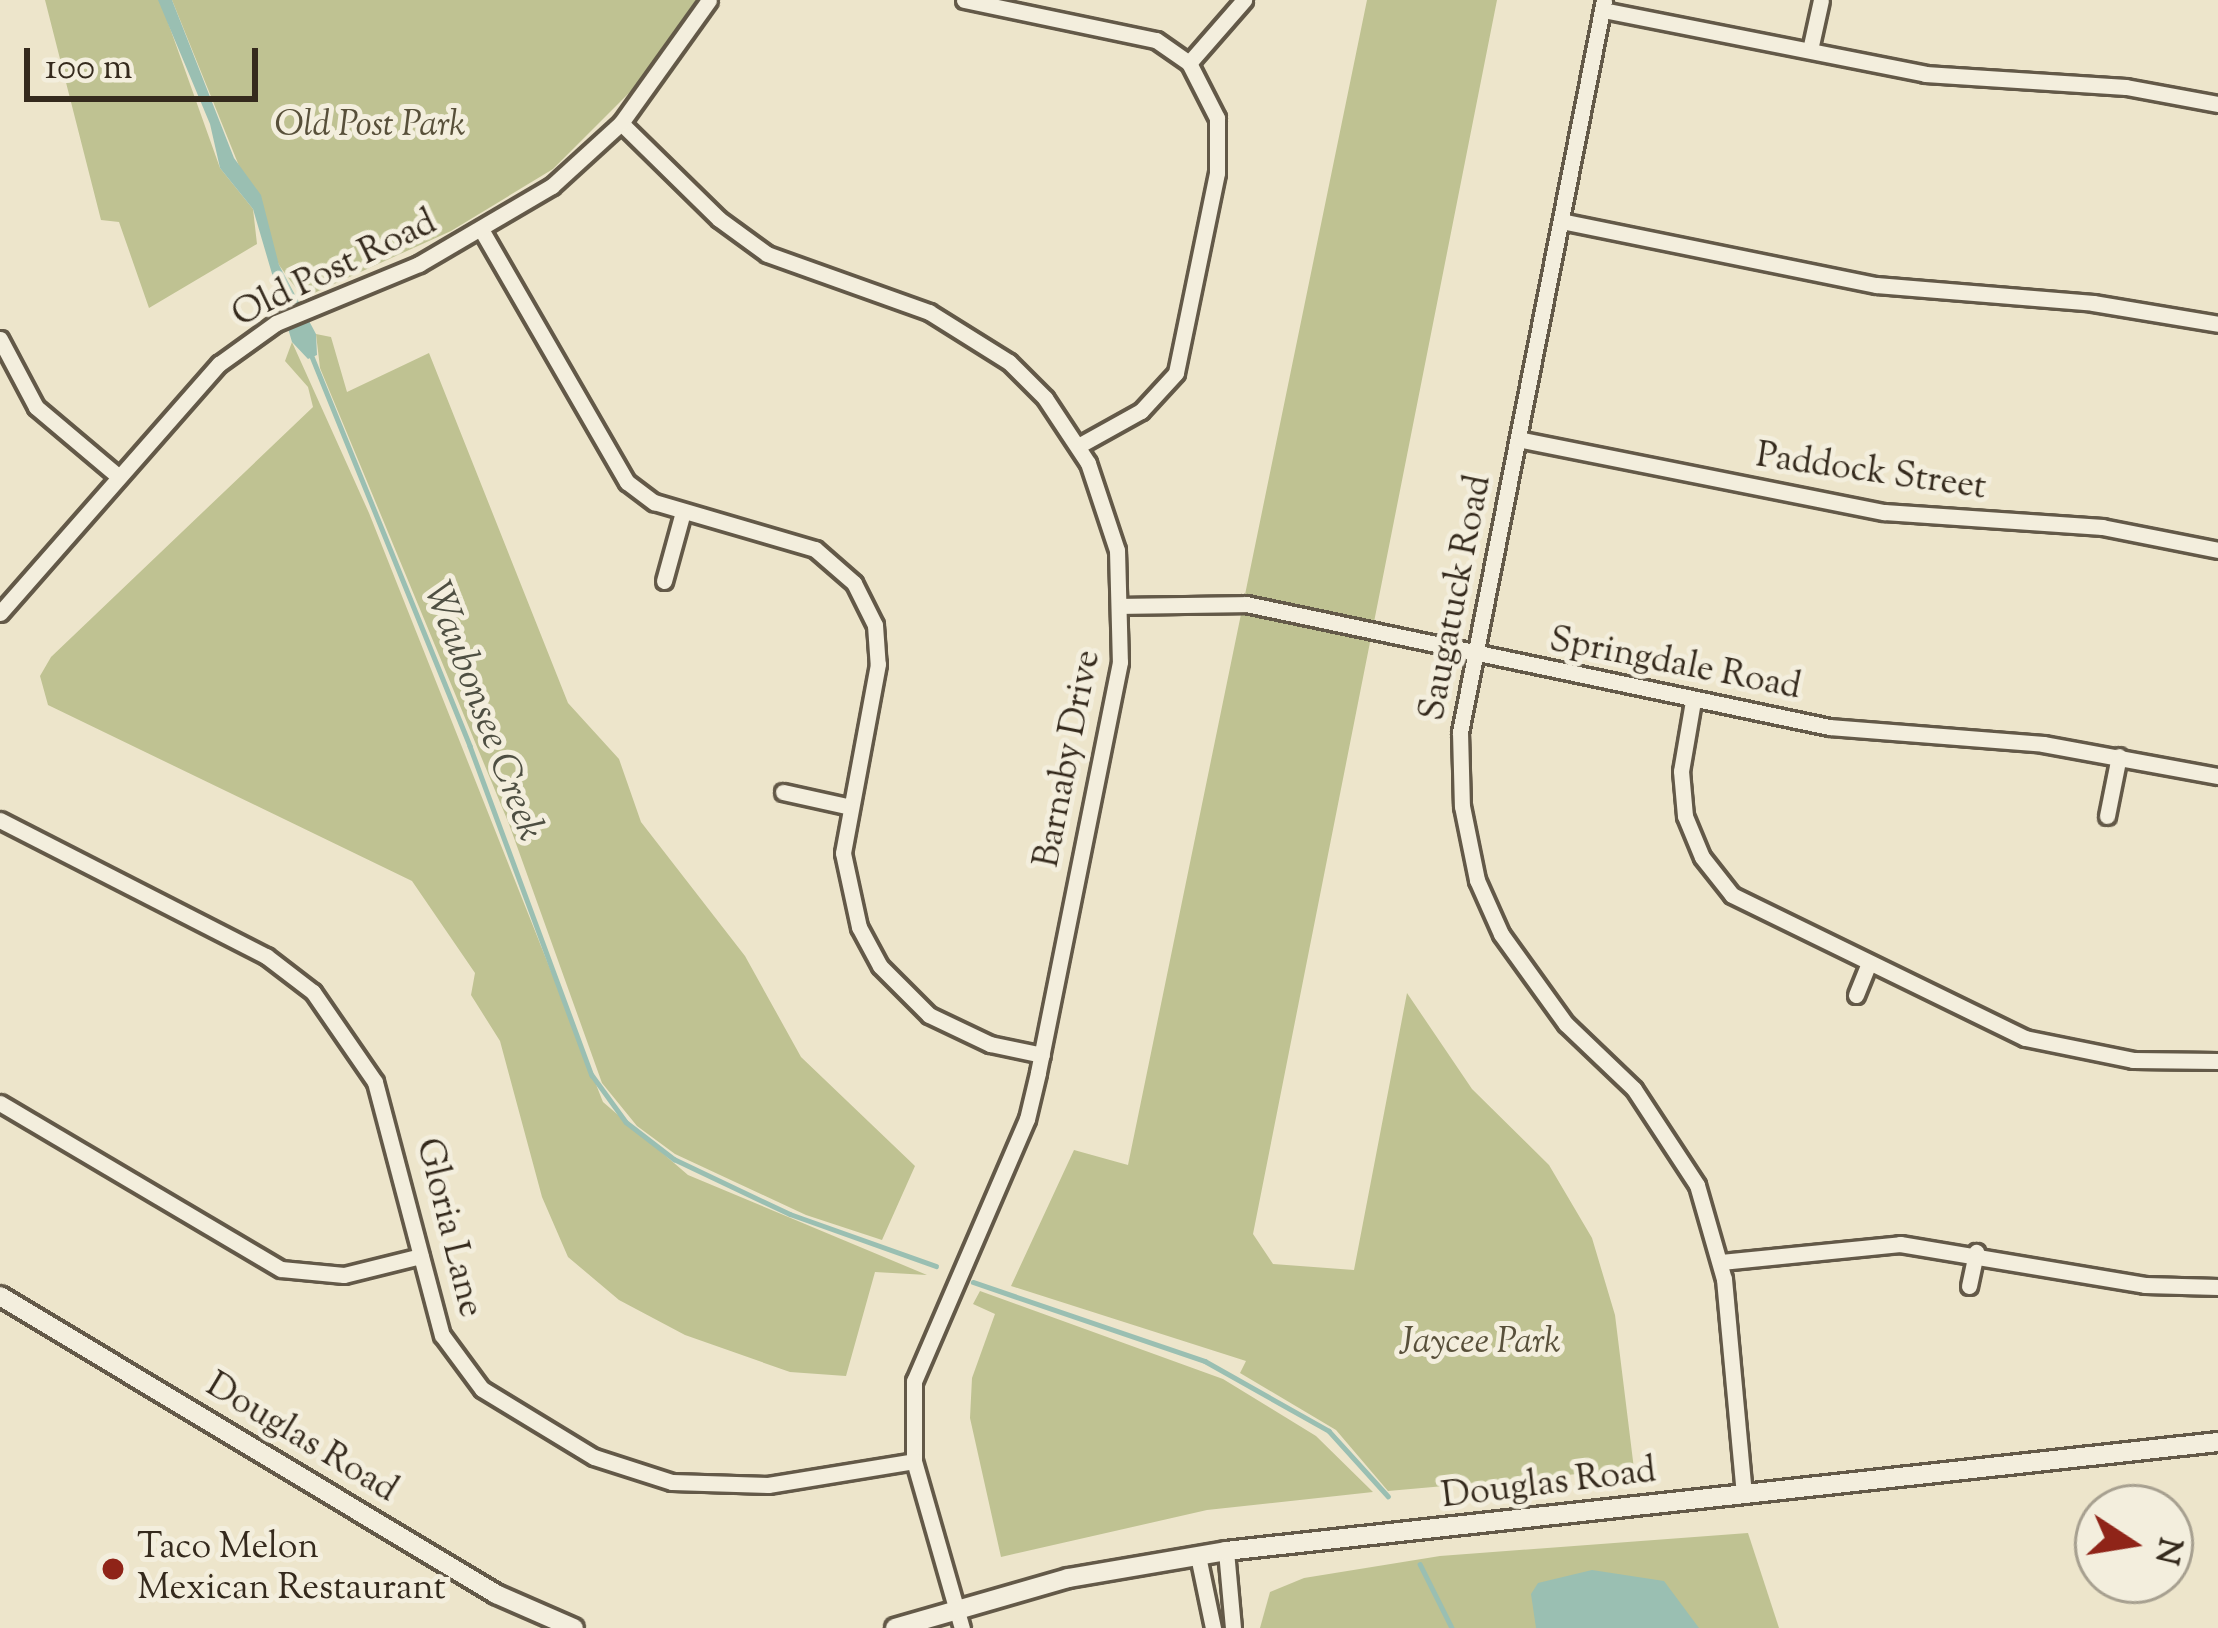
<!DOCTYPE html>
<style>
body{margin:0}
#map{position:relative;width:2218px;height:1628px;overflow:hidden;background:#ede5cb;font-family:"Sorts Mill Goudy",serif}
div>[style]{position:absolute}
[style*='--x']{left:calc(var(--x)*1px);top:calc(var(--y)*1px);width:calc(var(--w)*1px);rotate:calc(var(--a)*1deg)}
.green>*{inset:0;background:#bfc292}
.water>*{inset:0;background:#9abfb2}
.stream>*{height:4.5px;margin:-2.25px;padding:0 2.25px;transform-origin:2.25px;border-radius:2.25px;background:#9abfb2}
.roads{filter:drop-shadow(3px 0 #635948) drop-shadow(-3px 0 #635948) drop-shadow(0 3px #635948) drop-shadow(0 -3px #635948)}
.minor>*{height:15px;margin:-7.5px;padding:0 7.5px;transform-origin:7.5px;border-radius:7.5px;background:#f3eedd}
.tertiary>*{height:18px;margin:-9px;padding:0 9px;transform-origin:9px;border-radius:9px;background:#f3eedd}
.dots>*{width:33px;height:33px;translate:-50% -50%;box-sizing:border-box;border:6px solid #f3eedd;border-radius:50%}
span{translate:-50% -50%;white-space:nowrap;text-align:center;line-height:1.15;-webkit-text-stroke:10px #f3eedd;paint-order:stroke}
.park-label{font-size:36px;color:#58503a;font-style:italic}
.street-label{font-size:36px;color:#352a1d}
.poi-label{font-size:36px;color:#352a1d}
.left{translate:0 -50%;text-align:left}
.water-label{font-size:39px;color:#4e4f42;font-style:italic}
.north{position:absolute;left:2074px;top:1484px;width:120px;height:120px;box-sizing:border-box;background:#f3eedd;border:3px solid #a7a090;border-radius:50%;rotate:102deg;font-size:33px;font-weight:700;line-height:48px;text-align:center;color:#352a1d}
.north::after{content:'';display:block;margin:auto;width:42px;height:54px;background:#8f2418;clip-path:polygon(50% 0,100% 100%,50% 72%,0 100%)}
.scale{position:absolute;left:24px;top:48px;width:234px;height:54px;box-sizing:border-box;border:6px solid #352a1d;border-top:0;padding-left:15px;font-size:36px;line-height:42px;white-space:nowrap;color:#352a1d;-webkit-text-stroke:9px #f3eedd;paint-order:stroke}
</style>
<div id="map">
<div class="green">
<i style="clip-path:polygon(45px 0,160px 0,220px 168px,253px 209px,257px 244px,149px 308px,119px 222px,101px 220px)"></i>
<i style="clip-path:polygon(172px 0,696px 0,644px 78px,553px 169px,451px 231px,303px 298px,279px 265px)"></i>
<i style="clip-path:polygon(1367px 0,1497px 0,1253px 1234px,1273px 1264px,1354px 1270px,1407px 993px,1472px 1089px,1549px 1165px,1592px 1238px,1615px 1315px,1634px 1469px,1388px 1491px,1336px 1430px,1240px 1373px,1246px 1361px,1011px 1286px,1074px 1150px,1128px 1165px)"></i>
<i style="clip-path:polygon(316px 334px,331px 337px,347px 392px,429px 353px,568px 703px,619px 759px,641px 822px,745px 956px,801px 1057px,915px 1166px,882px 1240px,806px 1215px,675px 1154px,637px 1126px,602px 1083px,509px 824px,320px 368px)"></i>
<i style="clip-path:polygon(292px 342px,369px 513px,603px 1102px,688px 1175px,927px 1275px,875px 1272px,846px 1376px,790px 1372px,685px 1335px,619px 1300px,568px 1257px,542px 1197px,500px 1041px,471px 995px,475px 973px,412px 881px,48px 705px,40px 676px,51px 657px,313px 407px,308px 387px,285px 361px)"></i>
<i style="clip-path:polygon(980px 1291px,1223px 1379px,1316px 1436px,1373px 1492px,1207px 1510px,1001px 1557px,970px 1418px,972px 1378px,995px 1314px,973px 1304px)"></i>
<i style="clip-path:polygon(1748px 1533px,1779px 1628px,1260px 1628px,1270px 1592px,1304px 1578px,1440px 1556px)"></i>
</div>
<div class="water">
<i style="clip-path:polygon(158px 0,172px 0,234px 158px,261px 195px,279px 265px,316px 334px,317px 355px,308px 359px,292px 342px,253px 209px,220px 168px,210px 124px)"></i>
<i style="clip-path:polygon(1592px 1570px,1664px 1581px,1699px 1628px,1536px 1628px,1531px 1594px,1538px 1583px)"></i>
</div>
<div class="stream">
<i style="--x:311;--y:354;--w:423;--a:67.9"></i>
<i style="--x:470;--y:746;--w:351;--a:69.7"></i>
<i style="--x:592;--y:1075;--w:58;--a:54.1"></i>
<i style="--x:626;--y:1122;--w:61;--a:37.6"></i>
<i style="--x:674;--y:1159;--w:128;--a:25.4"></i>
<i style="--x:790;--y:1214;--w:155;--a:19.6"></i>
<i style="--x:973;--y:1282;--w:245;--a:18.8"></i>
<i style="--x:1205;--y:1361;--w:142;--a:29.4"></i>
<i style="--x:1329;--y:1431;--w:88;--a:47.8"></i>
<i style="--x:1420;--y:1564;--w:72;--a:63.4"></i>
</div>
<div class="roads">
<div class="minor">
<i style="--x:964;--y:0;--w:196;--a:11.8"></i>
<i style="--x:1156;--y:40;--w:40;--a:34.9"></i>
<i style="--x:1189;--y:63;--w:62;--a:63"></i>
<i style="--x:1217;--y:118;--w:55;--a:90"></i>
<i style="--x:1217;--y:173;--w:204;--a:101.6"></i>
<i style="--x:1176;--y:373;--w:52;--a:132.6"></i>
<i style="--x:1141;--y:411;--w:72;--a:150.9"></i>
<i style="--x:1604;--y:0;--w:746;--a:101.13"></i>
<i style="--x:1460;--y:732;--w:74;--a:88.5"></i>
<i style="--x:1462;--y:806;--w:76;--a:78.5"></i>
<i style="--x:1477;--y:880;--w:59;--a:66"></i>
<i style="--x:1501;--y:934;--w:111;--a:54.2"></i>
<i style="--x:1566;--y:1024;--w:94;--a:43.7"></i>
<i style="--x:1634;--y:1089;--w:115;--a:56.7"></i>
<i style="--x:1697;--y:1185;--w:98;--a:74"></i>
<i style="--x:1724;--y:1279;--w:216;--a:84.7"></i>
<i style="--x:1603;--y:10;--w:328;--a:11.2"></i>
<i style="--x:1925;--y:74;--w:201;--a:3.7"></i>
<i style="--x:2126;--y:87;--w:94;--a:10.5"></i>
<i style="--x:1810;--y:50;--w:51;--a:-77.6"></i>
<i style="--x:1189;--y:63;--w:84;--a:-48.9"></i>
<i style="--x:621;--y:123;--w:137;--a:44.4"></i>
<i style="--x:719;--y:219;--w:59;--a:36.1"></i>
<i style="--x:767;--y:254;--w:172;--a:19.7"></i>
<i style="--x:929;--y:312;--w:94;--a:32"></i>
<i style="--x:1009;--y:362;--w:51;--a:45"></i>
<i style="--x:1045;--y:398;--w:78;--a:56.5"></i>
<i style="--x:1088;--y:463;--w:92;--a:71.6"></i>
<i style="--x:1117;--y:550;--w:112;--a:88.5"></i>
<i style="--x:1120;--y:662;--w:419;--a:101.3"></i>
<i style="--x:1038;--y:1073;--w:47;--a:103.4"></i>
<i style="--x:1027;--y:1119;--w:285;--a:113.3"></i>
<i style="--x:914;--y:1381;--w:80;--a:90"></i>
<i style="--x:914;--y:1461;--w:174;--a:74"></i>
<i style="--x:1561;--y:221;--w:321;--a:11.5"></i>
<i style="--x:1876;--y:285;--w:218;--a:4.7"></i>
<i style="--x:2093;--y:303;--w:127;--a:9.5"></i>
<i style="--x:482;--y:231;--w:290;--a:60"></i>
<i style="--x:627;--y:482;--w:34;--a:37"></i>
<i style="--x:654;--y:502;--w:168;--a:16.3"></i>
<i style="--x:815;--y:549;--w:52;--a:41.1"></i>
<i style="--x:854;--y:583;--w:47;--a:63.4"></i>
<i style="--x:875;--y:625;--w:39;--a:86"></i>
<i style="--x:878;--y:664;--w:192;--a:100.5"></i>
<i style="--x:843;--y:853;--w:76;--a:77.8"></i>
<i style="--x:859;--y:927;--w:44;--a:61.7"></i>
<i style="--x:880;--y:966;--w:69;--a:45"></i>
<i style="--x:929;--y:1015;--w:68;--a:25.4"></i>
<i style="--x:990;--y:1044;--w:53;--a:11.9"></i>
<i style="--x:0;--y:339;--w:77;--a:62.1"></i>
<i style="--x:36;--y:407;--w:107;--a:40.1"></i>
<i style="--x:1518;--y:439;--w:373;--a:11.3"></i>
<i style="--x:1884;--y:512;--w:219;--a:3.9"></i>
<i style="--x:2102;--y:527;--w:118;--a:11.2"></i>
<i style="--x:664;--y:581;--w:72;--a:-74.6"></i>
<i style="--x:1123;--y:606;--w:123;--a:-0.9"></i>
<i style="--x:1246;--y:604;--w:596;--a:11.91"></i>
<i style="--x:1829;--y:727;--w:215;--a:4.5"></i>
<i style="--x:2043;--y:744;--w:178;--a:10.4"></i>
<i style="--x:0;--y:613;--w:332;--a:-48.7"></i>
<i style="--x:219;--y:364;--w:70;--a:-35.7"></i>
<i style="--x:276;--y:323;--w:155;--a:-22.4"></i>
<i style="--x:419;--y:264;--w:154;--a:-30.4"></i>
<i style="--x:552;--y:186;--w:93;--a:-42.4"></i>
<i style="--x:621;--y:123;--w:151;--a:-54.4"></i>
<i style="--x:1693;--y:701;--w:71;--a:99.7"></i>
<i style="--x:1681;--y:771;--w:45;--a:84.9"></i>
<i style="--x:1685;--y:816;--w:44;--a:67.5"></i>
<i style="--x:1702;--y:857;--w:48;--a:51.7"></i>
<i style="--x:1732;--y:895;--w:326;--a:26"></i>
<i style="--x:2025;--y:1038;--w:110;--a:11.5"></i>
<i style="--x:2133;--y:1060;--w:85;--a:0.7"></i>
<i style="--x:783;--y:792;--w:65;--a:12.5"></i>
<i style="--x:2107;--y:816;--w:61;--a:-78.7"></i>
<i style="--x:0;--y:820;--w:299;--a:27.1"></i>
<i style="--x:266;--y:956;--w:59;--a:37.5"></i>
<i style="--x:313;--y:992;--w:109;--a:55.4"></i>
<i style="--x:375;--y:1082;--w:262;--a:75.2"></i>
<i style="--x:442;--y:1335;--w:67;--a:53.5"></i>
<i style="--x:482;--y:1389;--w:131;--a:31.3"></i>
<i style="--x:594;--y:1457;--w:82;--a:17.8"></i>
<i style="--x:672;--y:1482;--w:96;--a:1.8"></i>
<i style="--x:768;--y:1485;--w:148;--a:-9.3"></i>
<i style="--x:1856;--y:995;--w:31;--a:-68"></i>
<i style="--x:0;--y:1103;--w:326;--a:30.6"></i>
<i style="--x:281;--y:1269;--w:63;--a:5.4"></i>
<i style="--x:344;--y:1275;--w:79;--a:-13.9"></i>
<i style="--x:1721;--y:1262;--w:180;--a:-5.7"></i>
<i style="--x:1900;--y:1244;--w:248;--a:9.5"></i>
<i style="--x:2145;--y:1285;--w:73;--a:1.6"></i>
<i style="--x:1969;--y:1286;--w:35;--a:-78"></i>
<i style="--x:1226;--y:1551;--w:77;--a:84.8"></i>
<i style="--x:1198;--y:1556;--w:74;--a:78.2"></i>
</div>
<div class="tertiary">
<i style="--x:0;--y:1296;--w:579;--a:31"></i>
<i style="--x:496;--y:1594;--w:85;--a:23.6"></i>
<i style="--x:895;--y:1628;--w:180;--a:-16.1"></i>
<i style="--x:1068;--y:1578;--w:160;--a:-9.7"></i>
<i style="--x:1226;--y:1551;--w:998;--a:-6.27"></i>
</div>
</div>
<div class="dots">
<i style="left:113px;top:1569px;background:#8f2418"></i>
</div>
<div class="park-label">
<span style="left:370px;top:127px">Old Post Park</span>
<span style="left:1480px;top:1344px">Jaycee Park</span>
</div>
<div class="street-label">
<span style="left:335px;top:270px;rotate:-26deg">Old Post Road</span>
<span style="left:1871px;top:473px;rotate:8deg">Paddock Street</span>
<span style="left:1457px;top:598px;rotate:-79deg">Saugatuck Road</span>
<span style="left:1675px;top:665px;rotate:11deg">Springdale Road</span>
<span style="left:1069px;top:759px;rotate:-79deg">Barnaby Drive</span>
<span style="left:448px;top:1228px;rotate:76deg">Gloria Lane</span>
<span style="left:301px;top:1439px;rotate:31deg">Douglas Road</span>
<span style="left:1549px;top:1485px;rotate:-7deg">Douglas Road</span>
</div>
<div class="poi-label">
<span class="left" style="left:137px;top:1569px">Taco Melon<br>Mexican Restaurant</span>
</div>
<div class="water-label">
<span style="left:481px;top:712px;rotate:69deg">Waubonsee Creek</span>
</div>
<div class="north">N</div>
<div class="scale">100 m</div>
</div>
